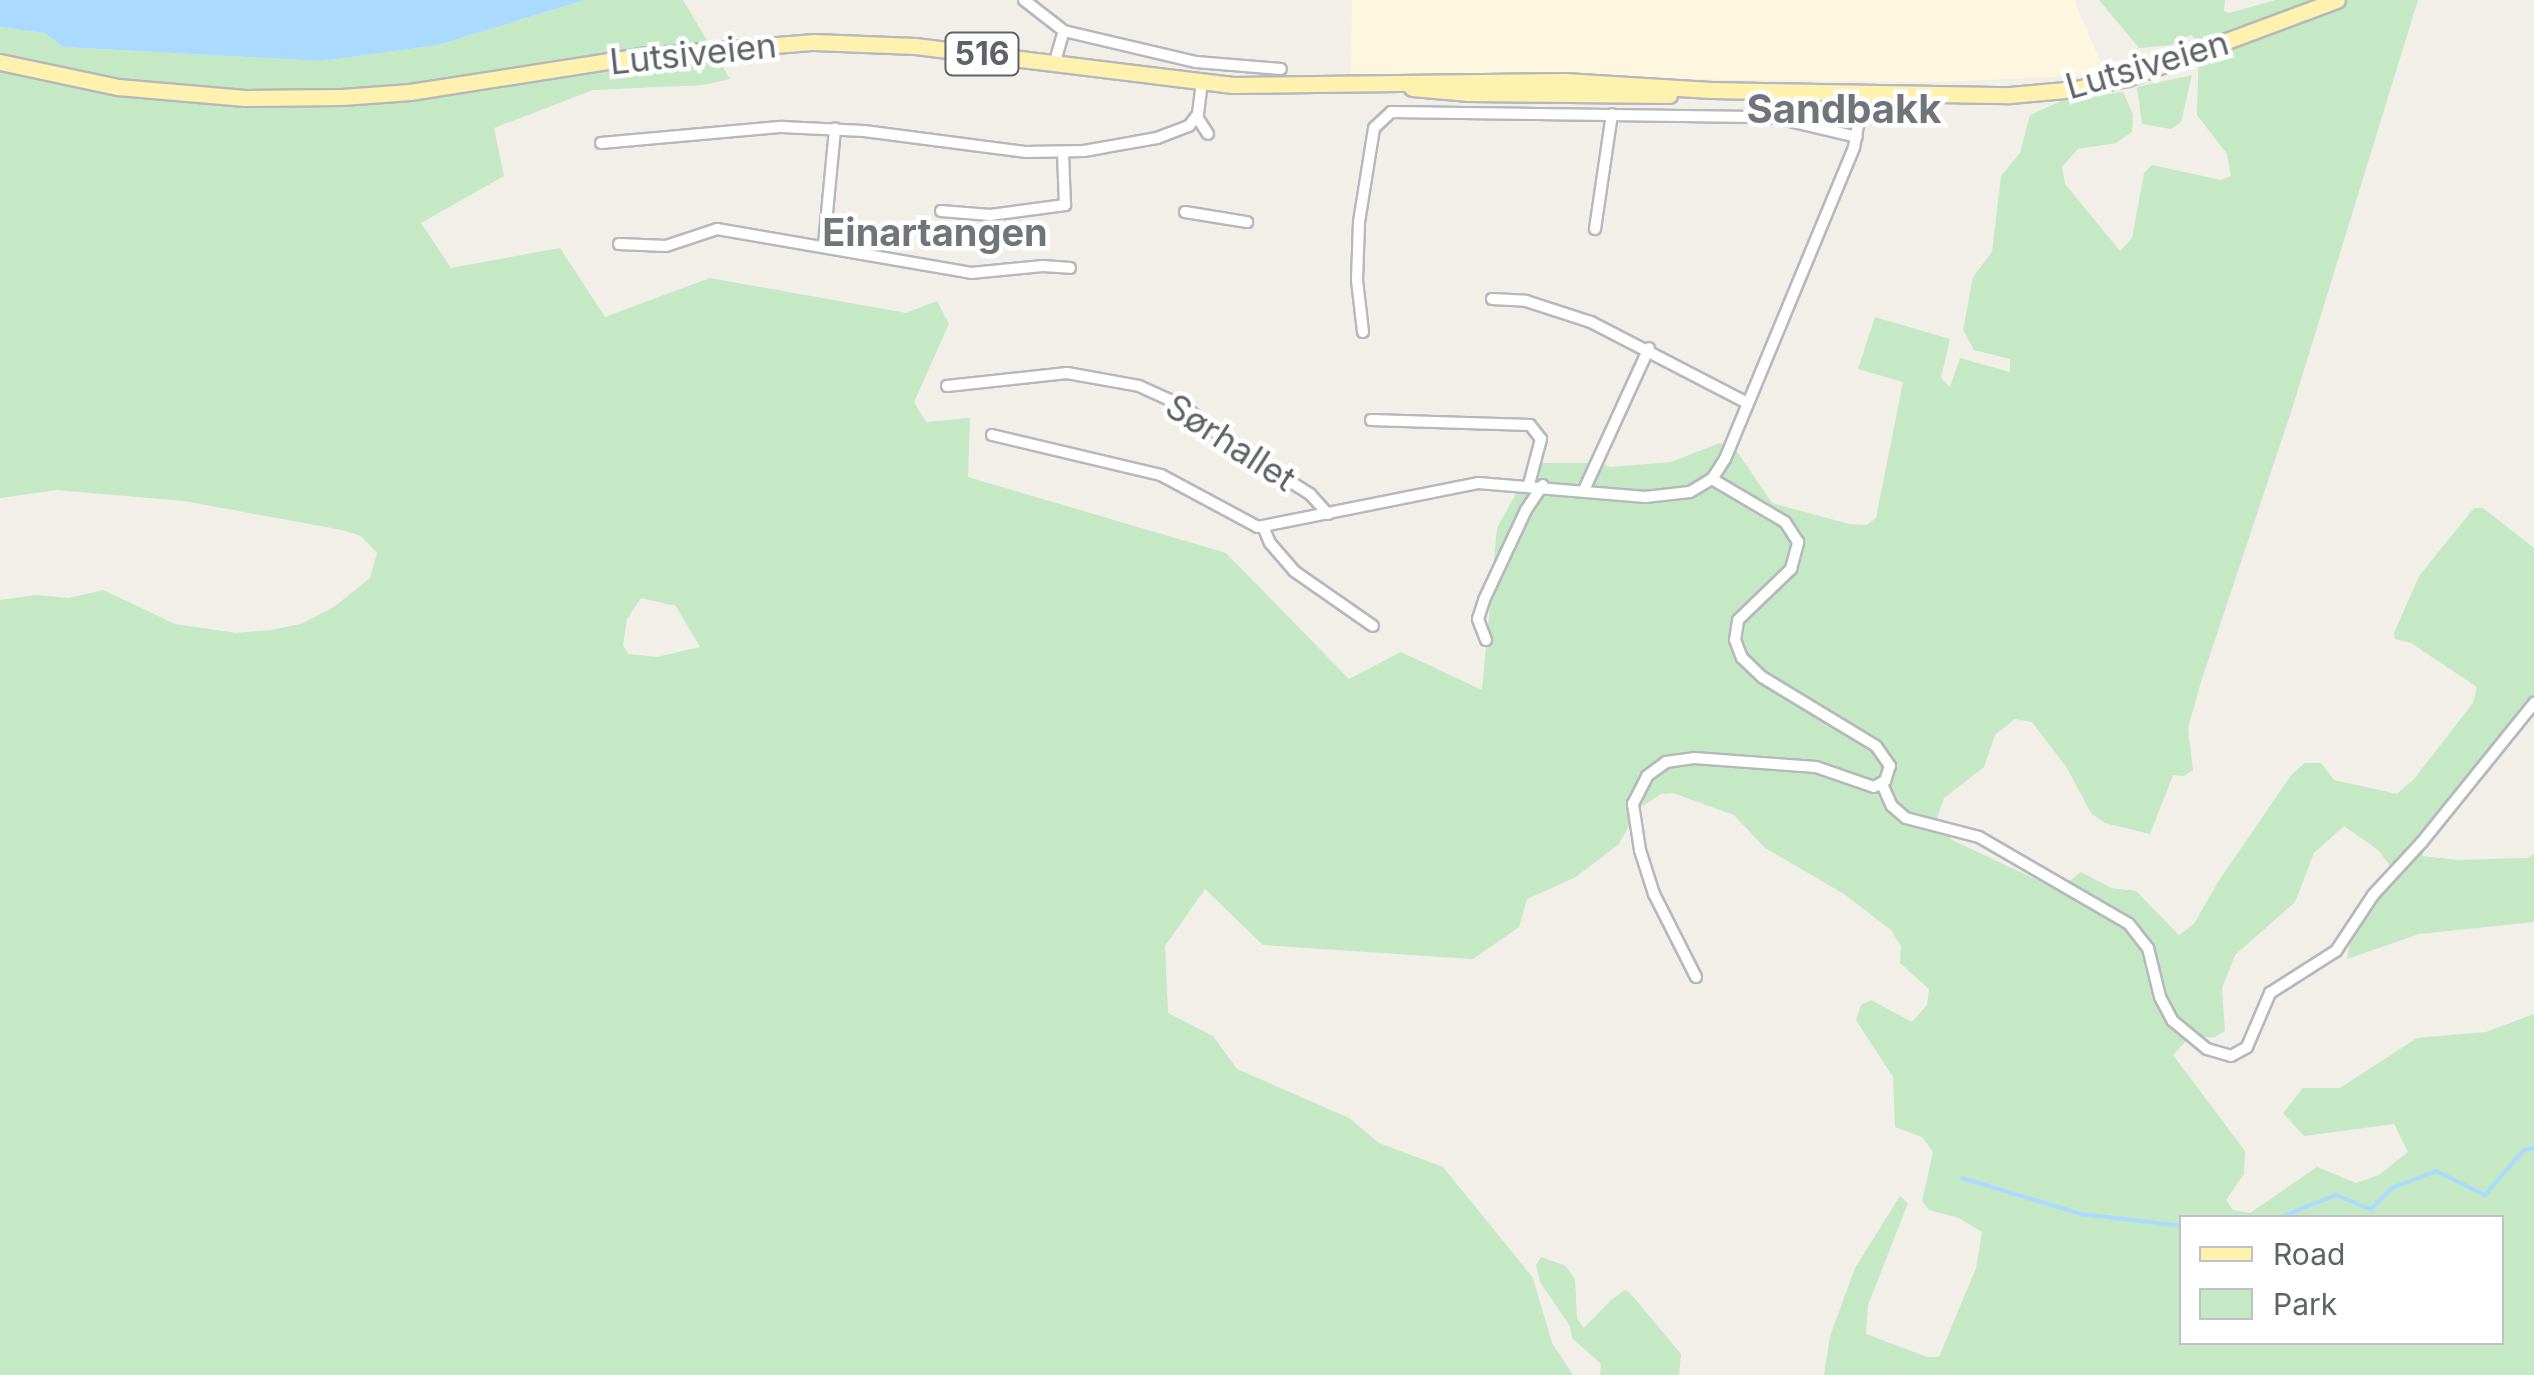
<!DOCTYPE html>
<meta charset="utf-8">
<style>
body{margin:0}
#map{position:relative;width:2534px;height:1375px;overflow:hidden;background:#f1efe8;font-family:Inter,sans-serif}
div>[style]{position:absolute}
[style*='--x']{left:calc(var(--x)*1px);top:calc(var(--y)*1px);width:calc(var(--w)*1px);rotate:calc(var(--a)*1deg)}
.commercial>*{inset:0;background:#fef7e0}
.green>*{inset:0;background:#c5e8c5}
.water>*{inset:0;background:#aadaff}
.stream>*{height:4px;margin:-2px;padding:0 2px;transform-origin:2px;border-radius:2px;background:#aadaff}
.roads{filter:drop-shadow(2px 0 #b5b8bc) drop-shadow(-2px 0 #b5b8bc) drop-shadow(0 2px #b5b8bc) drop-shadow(0 -2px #b5b8bc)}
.minor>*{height:10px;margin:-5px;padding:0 5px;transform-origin:5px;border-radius:5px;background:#fff}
.primary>*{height:15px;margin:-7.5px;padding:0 7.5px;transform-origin:7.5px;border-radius:7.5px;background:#fff2af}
span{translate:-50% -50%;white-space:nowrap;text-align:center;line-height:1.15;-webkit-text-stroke:9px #fff;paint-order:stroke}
.shield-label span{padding:2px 8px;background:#fff;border:2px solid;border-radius:8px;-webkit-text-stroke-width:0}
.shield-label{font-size:32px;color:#5f6368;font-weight:700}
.street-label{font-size:35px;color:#5f6368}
.neighbourhood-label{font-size:38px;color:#70757a;font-weight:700}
.quarter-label{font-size:40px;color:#70757a;font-weight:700}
.legend{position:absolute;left:2179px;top:1215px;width:325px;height:130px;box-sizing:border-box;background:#fff;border:2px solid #bfc1c3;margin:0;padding:12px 18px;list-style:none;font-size:30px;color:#5f6368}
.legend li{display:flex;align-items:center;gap:20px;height:50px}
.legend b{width:50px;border:2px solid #bfc1c3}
</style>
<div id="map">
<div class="commercial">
<i style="clip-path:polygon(1352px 0,2074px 0,2106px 75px,1941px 82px,1351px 76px)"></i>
</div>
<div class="green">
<i style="clip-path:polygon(evenodd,585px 0,683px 0,730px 79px,703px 85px,593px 90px,494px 128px,504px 176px,421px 223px,451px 268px,560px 248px,605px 317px,710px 278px,906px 313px,937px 301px,949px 324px,914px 402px,926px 422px,970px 418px,968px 477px,1226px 553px,1349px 679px,1401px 652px,1482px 690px,1497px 528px,1527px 474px,1541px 463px,1600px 463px,1611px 467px,1671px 462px,1720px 443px,1736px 450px,1772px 503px,1849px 524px,1867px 525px,1876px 518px,1903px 382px,1858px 369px,1875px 317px,1950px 339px,1941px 378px,1950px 387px,1960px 358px,2010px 372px,2010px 359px,1974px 350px,1963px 330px,1973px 277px,1992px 252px,2001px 176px,2020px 153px,2030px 115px,2061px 101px,2123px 92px,2133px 114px,2132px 132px,2116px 143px,2078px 149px,2062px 167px,2065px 184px,2120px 251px,2132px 238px,2144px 173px,2152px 165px,2221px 180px,2231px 176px,2227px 154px,2197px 115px,2199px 43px,2191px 35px,2171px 45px,2139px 48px,2099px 0,2225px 0,2224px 11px,2229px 13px,2276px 0,2418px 0,2291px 412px,2201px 682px,2188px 728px,2193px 770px,2184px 776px,2173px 775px,2150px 834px,2105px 823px,2091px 813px,2067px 768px,2032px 722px,2015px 719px,1995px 735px,1984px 767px,1944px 798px,1936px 821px,1952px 840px,2046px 884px,2063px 886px,2081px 872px,2111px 888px,2136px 891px,2179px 935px,2194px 924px,2218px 882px,2292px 774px,2305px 763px,2321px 763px,2334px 780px,2397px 794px,2414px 779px,2473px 703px,2477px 687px,2411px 643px,2395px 639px,2394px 633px,2419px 576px,2474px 508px,2483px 508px,2534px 548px,2534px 708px,2422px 851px,2423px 856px,2457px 860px,2528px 858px,2534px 854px,2534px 922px,2419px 934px,2347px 959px,2351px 939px,2396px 873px,2378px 850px,2344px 826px,2314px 853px,2295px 902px,2235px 955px,2222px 988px,2225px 1031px,2215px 1037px,2189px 1038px,2173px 1055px,2245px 1151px,2244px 1174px,2226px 1200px,2233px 1210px,2250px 1213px,2317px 1167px,2356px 1183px,2379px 1175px,2408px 1152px,2394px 1124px,2304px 1136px,2283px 1113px,2303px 1088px,2340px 1088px,2417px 1038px,2486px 1032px,2534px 1014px,2534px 1375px,1824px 1375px,1830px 1336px,1855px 1268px,1900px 1196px,1908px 1203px,1868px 1305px,1866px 1334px,1927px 1357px,1939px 1357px,1976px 1268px,1982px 1232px,1959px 1218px,1929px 1210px,1922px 1201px,1933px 1152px,1922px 1137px,1895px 1127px,1893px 1077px,1856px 1020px,1861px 1005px,1871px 1000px,1912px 1022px,1927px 1005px,1929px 989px,1900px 963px,1901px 946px,1891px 930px,1844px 894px,1765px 848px,1734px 815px,1673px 793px,1661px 794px,1638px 809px,1619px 844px,1576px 877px,1527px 899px,1519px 927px,1473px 959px,1263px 945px,1205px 889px,1165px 946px,1168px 1013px,1213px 1036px,1237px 1069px,1349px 1118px,1379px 1143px,1443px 1167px,1533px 1278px,1552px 1343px,1573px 1375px,0 1375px,0 600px,35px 595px,69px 598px,103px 590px,175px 624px,236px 633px,271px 630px,301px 624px,334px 607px,370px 578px,377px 553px,361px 536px,342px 530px,184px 501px,57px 490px,0 498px,0 27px,45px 33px,63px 47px,322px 61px,438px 45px,585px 0,641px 598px,676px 606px,700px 647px,657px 657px,628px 654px,623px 645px,627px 619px,641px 598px,585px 0,2182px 1218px,2502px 1218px,2502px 1342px,2182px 1342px,2182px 1218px)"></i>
<i style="clip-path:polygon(2192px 75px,2181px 122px,2171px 129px,2142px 124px,2137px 87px)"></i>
<i style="clip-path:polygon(1541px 1257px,1566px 1266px,1575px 1280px,1577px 1319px,1584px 1328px,1611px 1300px,1625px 1290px,1630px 1293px,1681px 1354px,1679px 1375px,1600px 1375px,1601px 1364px,1572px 1338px,1570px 1326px,1540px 1282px,1536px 1265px)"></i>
</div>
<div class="water">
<i style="clip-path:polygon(0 0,585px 0,438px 45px,322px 61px,63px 47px,45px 33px,0 27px)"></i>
</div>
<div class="stream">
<i style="--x:1962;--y:1178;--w:124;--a:16.8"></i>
<i style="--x:2081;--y:1214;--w:102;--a:6.8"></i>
<i style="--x:2278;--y:1218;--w:62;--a:-21.6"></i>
<i style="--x:2336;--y:1195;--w:38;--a:22"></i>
<i style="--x:2371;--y:1209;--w:30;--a:-45"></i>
<i style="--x:2392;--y:1188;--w:47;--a:-21.1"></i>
<i style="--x:2436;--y:1171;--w:55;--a:26.1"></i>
<i style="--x:2485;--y:1195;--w:60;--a:-49.1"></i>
<i style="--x:2524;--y:1150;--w:10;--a:-11"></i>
</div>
<div class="roads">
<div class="minor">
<i style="--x:1024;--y:0;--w:51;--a:37.8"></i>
<i style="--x:1064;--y:31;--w:136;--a:13.2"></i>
<i style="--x:1196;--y:62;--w:85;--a:4.7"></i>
<i style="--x:1054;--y:65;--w:35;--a:-74"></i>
<i style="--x:1197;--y:117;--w:20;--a:57"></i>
<i style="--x:601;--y:143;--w:182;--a:-5.1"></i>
<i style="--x:782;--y:127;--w:82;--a:2.8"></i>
<i style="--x:864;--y:131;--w:162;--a:7.4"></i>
<i style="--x:1025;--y:152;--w:59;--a:-1"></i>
<i style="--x:1084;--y:151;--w:74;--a:-10.1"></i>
<i style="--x:1157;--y:138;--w:34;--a:-21"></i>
<i style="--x:1189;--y:126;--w:15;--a:-53"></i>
<i style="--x:1198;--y:114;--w:32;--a:-83"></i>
<i style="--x:941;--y:211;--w:49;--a:4.7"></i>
<i style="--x:990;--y:215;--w:76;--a:-7.6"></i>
<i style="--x:1065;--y:205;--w:53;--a:-92.2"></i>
<i style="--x:1185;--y:212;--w:63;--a:9.2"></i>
<i style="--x:1595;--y:229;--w:116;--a:-81.6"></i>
<i style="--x:619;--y:244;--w:47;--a:2.4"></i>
<i style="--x:666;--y:246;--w:54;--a:-18.4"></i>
<i style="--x:717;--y:229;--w:258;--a:9.8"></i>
<i style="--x:971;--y:273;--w:72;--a:-5.6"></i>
<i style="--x:1043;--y:266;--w:27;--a:4"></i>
<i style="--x:824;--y:244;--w:116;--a:-84.5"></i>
<i style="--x:1492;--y:299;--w:34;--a:3"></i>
<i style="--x:1526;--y:301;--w:68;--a:17.9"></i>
<i style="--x:1591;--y:322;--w:176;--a:27.4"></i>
<i style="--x:1363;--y:332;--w:52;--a:-96.6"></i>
<i style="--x:1357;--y:280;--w:58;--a:-88"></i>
<i style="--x:1359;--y:222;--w:95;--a:-80.9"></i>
<i style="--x:1374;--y:128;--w:23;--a:-43"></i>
<i style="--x:1391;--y:112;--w:381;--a:0.8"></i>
<i style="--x:1772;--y:117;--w:87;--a:13.2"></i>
<i style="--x:947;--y:386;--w:121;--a:-6.2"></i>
<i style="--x:1067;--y:373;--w:73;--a:10.2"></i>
<i style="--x:1139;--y:386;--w:51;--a:24.5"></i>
<i style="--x:1185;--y:407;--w:57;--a:39.3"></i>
<i style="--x:1229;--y:443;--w:96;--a:32.2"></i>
<i style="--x:1310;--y:494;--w:27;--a:48"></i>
<i style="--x:1371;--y:420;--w:159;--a:1.8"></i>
<i style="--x:1530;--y:425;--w:18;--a:52"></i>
<i style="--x:1541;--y:439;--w:47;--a:104.9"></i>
<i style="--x:992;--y:435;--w:174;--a:13.3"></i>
<i style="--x:1161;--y:475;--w:110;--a:28.2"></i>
<i style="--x:1258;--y:527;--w:224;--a:-11.3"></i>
<i style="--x:1478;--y:483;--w:168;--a:4.8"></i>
<i style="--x:1645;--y:497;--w:45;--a:-6.3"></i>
<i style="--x:1690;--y:492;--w:26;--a:-31"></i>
<i style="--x:1712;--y:479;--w:24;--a:-57"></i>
<i style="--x:1725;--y:459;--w:338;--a:-67.5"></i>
<i style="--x:1854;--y:147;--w:55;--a:-79.5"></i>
<i style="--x:1584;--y:490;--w:156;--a:-65.4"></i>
<i style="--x:1263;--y:526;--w:18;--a:68"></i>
<i style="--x:1270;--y:543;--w:37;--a:49"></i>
<i style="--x:1294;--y:571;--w:96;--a:34.8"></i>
<i style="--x:1486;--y:640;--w:22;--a:-111"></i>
<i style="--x:1478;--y:619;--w:20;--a:-72"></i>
<i style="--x:1484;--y:600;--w:99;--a:-65"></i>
<i style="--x:1526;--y:510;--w:30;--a:-56"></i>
<i style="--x:1882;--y:784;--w:24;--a:66"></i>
<i style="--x:1892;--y:806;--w:18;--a:41"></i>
<i style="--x:1906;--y:818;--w:75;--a:14.6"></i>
<i style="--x:1979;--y:837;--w:173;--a:30.1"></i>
<i style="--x:2129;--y:924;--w:31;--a:52"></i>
<i style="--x:2148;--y:948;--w:50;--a:76.2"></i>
<i style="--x:2160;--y:997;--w:27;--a:62"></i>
<i style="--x:2173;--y:1021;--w:44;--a:39.5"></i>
<i style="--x:2207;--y:1049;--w:25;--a:16"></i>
<i style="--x:2231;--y:1056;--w:18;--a:-29"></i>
<i style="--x:2247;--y:1047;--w:59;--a:-66.9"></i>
<i style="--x:2270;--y:993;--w:78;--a:-32.5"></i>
<i style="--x:2336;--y:951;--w:67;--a:-56.5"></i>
<i style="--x:2373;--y:895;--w:72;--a:-47.2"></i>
<i style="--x:2422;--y:842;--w:179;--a:-51.1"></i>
<i style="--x:1696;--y:977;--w:93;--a:-116.8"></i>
<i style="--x:1654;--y:894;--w:46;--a:-107.7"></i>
<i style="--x:1640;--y:850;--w:47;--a:-98.7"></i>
<i style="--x:1633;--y:804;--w:31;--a:-63"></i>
<i style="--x:1647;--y:776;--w:24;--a:-36"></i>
<i style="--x:1666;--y:762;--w:28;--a:-8"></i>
<i style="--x:1694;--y:758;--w:122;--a:4.2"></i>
<i style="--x:1816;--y:767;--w:61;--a:19"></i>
<i style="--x:1874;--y:787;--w:13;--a:-29"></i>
<i style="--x:1885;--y:781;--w:16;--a:-72"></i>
<i style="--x:1890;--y:766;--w:24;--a:-125"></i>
<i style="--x:1876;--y:746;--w:133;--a:-148.8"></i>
<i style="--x:1762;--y:677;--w:28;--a:-136"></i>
<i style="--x:1742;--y:658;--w:19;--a:-111"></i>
<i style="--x:1735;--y:640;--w:20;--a:-81"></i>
<i style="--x:1738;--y:620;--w:74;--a:-43.9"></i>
<i style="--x:1791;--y:569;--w:28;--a:-75"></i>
<i style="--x:1798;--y:542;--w:24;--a:-123"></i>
<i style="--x:1785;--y:522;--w:85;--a:-149.5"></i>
</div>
<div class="primary">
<i style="--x:0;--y:62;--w:121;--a:12"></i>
<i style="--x:118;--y:87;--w:127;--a:5"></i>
<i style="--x:245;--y:98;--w:97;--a:-0.6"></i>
<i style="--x:342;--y:97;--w:68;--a:-4.2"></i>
<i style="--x:410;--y:92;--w:232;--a:-8.9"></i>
<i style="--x:639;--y:56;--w:176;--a:-4.6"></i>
<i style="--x:814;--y:42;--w:101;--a:2.3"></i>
<i style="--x:915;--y:46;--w:320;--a:7"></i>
<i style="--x:1233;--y:85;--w:331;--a:-0.7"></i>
<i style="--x:1564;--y:81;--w:147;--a:3.5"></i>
<i style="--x:1711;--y:90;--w:299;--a:1"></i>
<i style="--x:2010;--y:95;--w:66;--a:-5.2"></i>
<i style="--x:2076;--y:89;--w:52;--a:-12.2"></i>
<i style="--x:2127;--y:78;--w:224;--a:-20.4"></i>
<i style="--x:1412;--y:88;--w:57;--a:5"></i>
<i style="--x:1469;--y:93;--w:200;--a:0.6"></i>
</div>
</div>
<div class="shield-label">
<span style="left:982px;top:54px">516</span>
</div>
<div class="street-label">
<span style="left:693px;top:53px;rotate:-6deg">Lutsiveien</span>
<span style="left:2147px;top:64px;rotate:-16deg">Lutsiveien</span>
<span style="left:1231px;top:442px;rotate:33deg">Sørhallet</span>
</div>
<div class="neighbourhood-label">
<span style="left:935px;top:233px">Einartangen</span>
</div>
<div class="quarter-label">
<span style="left:1844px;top:109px">Sandbakk</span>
</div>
<ul class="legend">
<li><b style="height:12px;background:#fff2af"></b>Road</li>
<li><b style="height:28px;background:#c5e8c5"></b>Park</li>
</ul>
</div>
